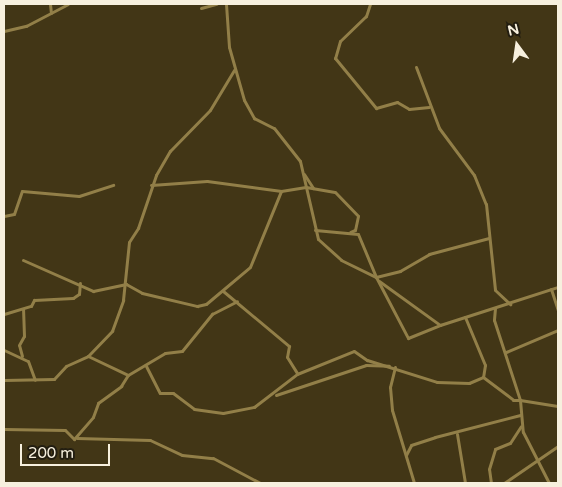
<!DOCTYPE html>
<style>
body{margin:0}
#map{position:relative;width:562px;height:487px;overflow:hidden;background:#423616;font-family:"Varela Round",sans-serif}
div>[style]{position:absolute}
[style*='--x']{left:calc(var(--x)*1px);top:calc(var(--y)*1px);width:calc(var(--w)*1px);rotate:calc(var(--a)*1deg)}
.minor>*{height:3px;margin:-1.5px;padding:0 1.5px;transform-origin:1.5px;border-radius:1.5px;background:#927f48}
span{translate:-50% -50%;white-space:nowrap;text-align:center;line-height:1.15;-webkit-text-stroke:4px #231e11;paint-order:stroke}
.frame{position:absolute;inset:0;border:5px solid #f7f0de;pointer-events:none}
.north{position:absolute;left:492px;top:20px;width:50px;height:50px;-webkit-text-stroke:4px #231e11;paint-order:stroke;rotate:346deg;font-size:14px;font-weight:700;line-height:20px;text-align:center;color:#f7f0de}
.north::after{content:'';display:block;margin:auto;width:18px;height:22px;background:#f7f0de;clip-path:polygon(50% 0,100% 100%,50% 72%,0 100%)}
.scale{position:absolute;left:20px;top:444px;width:90px;height:22px;box-sizing:border-box;border:2px solid #f7f0de;border-top:0;padding-left:6px;font-size:15px;line-height:18px;white-space:nowrap;color:#f7f0de;-webkit-text-stroke:4px #231e11;paint-order:stroke}
</style>
<div id="map">
<div class="minor">
<i style="--x:50;--y:4;--w:9;--a:84"></i>
<i style="--x:226;--y:4;--w:43;--a:86"></i>
<i style="--x:229;--y:47;--w:55;--a:74.2"></i>
<i style="--x:244;--y:100;--w:21;--a:61"></i>
<i style="--x:254;--y:118;--w:22;--a:27"></i>
<i style="--x:274;--y:128;--w:42;--a:51.8"></i>
<i style="--x:300;--y:161;--w:80;--a:77"></i>
<i style="--x:318;--y:239;--w:31;--a:42"></i>
<i style="--x:341;--y:260;--w:39;--a:26"></i>
<i style="--x:376;--y:277;--w:69;--a:62.3"></i>
<i style="--x:408;--y:338;--w:35;--a:-22"></i>
<i style="--x:370;--y:4;--w:13;--a:108"></i>
<i style="--x:366;--y:16;--w:36;--a:136"></i>
<i style="--x:340;--y:41;--w:18;--a:106"></i>
<i style="--x:335;--y:58;--w:65;--a:50.6"></i>
<i style="--x:376;--y:108;--w:22;--a:-16"></i>
<i style="--x:397;--y:102;--w:14;--a:30"></i>
<i style="--x:409;--y:109;--w:20;--a:-6"></i>
<i style="--x:201;--y:8;--w:16;--a:-15"></i>
<i style="--x:4;--y:31;--w:23;--a:-13"></i>
<i style="--x:26;--y:26;--w:47;--a:-27.6"></i>
<i style="--x:416;--y:67;--w:65;--a:69.3"></i>
<i style="--x:439;--y:128;--w:59;--a:53.3"></i>
<i style="--x:474;--y:175;--w:31;--a:68"></i>
<i style="--x:486;--y:204;--w:86;--a:84"></i>
<i style="--x:495;--y:290;--w:21;--a:43"></i>
<i style="--x:304;--y:174;--w:17;--a:57"></i>
<i style="--x:151;--y:185;--w:56;--a:-4.1"></i>
<i style="--x:207;--y:181;--w:75;--a:7.7"></i>
<i style="--x:4;--y:216;--w:10;--a:-11"></i>
<i style="--x:14;--y:214;--w:24;--a:-71"></i>
<i style="--x:22;--y:191;--w:57;--a:5"></i>
<i style="--x:79;--y:196;--w:36;--a:-18"></i>
<i style="--x:315;--y:230;--w:43;--a:5.3"></i>
<i style="--x:358;--y:234;--w:47;--a:67.3"></i>
<i style="--x:376;--y:277;--w:25;--a:-14"></i>
<i style="--x:400;--y:271;--w:34;--a:-30"></i>
<i style="--x:429;--y:254;--w:62;--a:-14.9"></i>
<i style="--x:23;--y:260;--w:77;--a:23.9"></i>
<i style="--x:93;--y:291;--w:34;--a:-12"></i>
<i style="--x:126;--y:284;--w:18;--a:29"></i>
<i style="--x:142;--y:293;--w:57;--a:13.3"></i>
<i style="--x:197;--y:306;--w:9;--a:-13"></i>
<i style="--x:206;--y:304;--w:57;--a:-40.1"></i>
<i style="--x:250;--y:267;--w:82;--a:-67.8"></i>
<i style="--x:281;--y:191;--w:25;--a:-9"></i>
<i style="--x:306;--y:187;--w:29;--a:10"></i>
<i style="--x:335;--y:192;--w:33;--a:46"></i>
<i style="--x:358;--y:216;--w:14;--a:102"></i>
<i style="--x:355;--y:230;--w:5;--a:158"></i>
<i style="--x:379;--y:281;--w:75;--a:35.8"></i>
<i style="--x:440;--y:325;--w:124;--a:-17.9"></i>
<i style="--x:551;--y:289;--w:23;--a:72"></i>
<i style="--x:223;--y:291;--w:86;--a:39.8"></i>
<i style="--x:289;--y:346;--w:11;--a:100"></i>
<i style="--x:287;--y:357;--w:19;--a:58"></i>
<i style="--x:495;--y:308;--w:12;--a:95"></i>
<i style="--x:494;--y:320;--w:84;--a:72"></i>
<i style="--x:520;--y:400;--w:38;--a:9"></i>
<i style="--x:4;--y:314;--w:28;--a:-17"></i>
<i style="--x:31;--y:306;--w:7;--a:-63"></i>
<i style="--x:34;--y:300;--w:39;--a:-3"></i>
<i style="--x:73;--y:298;--w:7;--a:-34"></i>
<i style="--x:79;--y:294;--w:11;--a:-85"></i>
<i style="--x:465;--y:317;--w:52;--a:67.4"></i>
<i style="--x:485;--y:365;--w:12;--a:99"></i>
<i style="--x:483;--y:377;--w:38;--a:37"></i>
<i style="--x:513;--y:400;--w:7;--a:0"></i>
<i style="--x:520;--y:400;--w:32;--a:85"></i>
<i style="--x:523;--y:432;--w:57;--a:63"></i>
<i style="--x:4;--y:350;--w:26;--a:25"></i>
<i style="--x:28;--y:361;--w:20;--a:70"></i>
<i style="--x:506;--y:352;--w:56;--a:-22.9"></i>
<i style="--x:22;--y:356;--w:11;--a:-105"></i>
<i style="--x:19;--y:345;--w:10;--a:-61"></i>
<i style="--x:24;--y:336;--w:27;--a:-92"></i>
<i style="--x:88;--y:356;--w:44;--a:25.4"></i>
<i style="--x:146;--y:366;--w:30;--a:63"></i>
<i style="--x:160;--y:393;--w:13;--a:0"></i>
<i style="--x:173;--y:393;--w:26;--a:37"></i>
<i style="--x:194;--y:409;--w:29;--a:8"></i>
<i style="--x:223;--y:413;--w:32;--a:-11"></i>
<i style="--x:254;--y:407;--w:54;--a:-37.5"></i>
<i style="--x:297;--y:374;--w:61;--a:-22"></i>
<i style="--x:354;--y:351;--w:16;--a:35"></i>
<i style="--x:367;--y:360;--w:73;--a:17.4"></i>
<i style="--x:437;--y:382;--w:32;--a:2"></i>
<i style="--x:469;--y:383;--w:15;--a:-23"></i>
<i style="--x:395;--y:367;--w:21;--a:104"></i>
<i style="--x:390;--y:387;--w:23;--a:85"></i>
<i style="--x:392;--y:410;--w:76;--a:73.2"></i>
<i style="--x:4;--y:380;--w:50;--a:-1.1"></i>
<i style="--x:54;--y:379;--w:18;--a:-47"></i>
<i style="--x:66;--y:366;--w:24;--a:-24"></i>
<i style="--x:88;--y:356;--w:35;--a:-46"></i>
<i style="--x:112;--y:331;--w:33;--a:-70"></i>
<i style="--x:123;--y:300;--w:58;--a:-84.1"></i>
<i style="--x:129;--y:242;--w:17;--a:-57"></i>
<i style="--x:138;--y:228;--w:56;--a:-71.2"></i>
<i style="--x:156;--y:175;--w:28;--a:-60"></i>
<i style="--x:170;--y:151;--w:57;--a:-45.7"></i>
<i style="--x:210;--y:110;--w:47;--a:-59"></i>
<i style="--x:276;--y:395;--w:95;--a:-18.4"></i>
<i style="--x:366;--y:365;--w:23;--a:2"></i>
<i style="--x:4;--y:429;--w:61;--a:0.9"></i>
<i style="--x:65;--y:430;--w:13;--a:45"></i>
<i style="--x:74;--y:439;--w:29;--a:-49"></i>
<i style="--x:93;--y:417;--w:15;--a:-70"></i>
<i style="--x:98;--y:403;--w:29;--a:-36"></i>
<i style="--x:121;--y:386;--w:13;--a:-58"></i>
<i style="--x:128;--y:375;--w:43;--a:-30.7"></i>
<i style="--x:165;--y:353;--w:17;--a:-7"></i>
<i style="--x:182;--y:351;--w:48;--a:-51"></i>
<i style="--x:212;--y:314;--w:28;--a:-27"></i>
<i style="--x:457;--y:434;--w:50;--a:80.7"></i>
<i style="--x:77;--y:438;--w:73;--a:1.6"></i>
<i style="--x:150;--y:440;--w:35;--a:25"></i>
<i style="--x:182;--y:455;--w:31;--a:6"></i>
<i style="--x:213;--y:458;--w:53;--a:28"></i>
<i style="--x:406;--y:455;--w:11;--a:-63"></i>
<i style="--x:411;--y:445;--w:25;--a:-18"></i>
<i style="--x:435;--y:437;--w:88;--a:-14.5"></i>
<i style="--x:491;--y:483;--w:14;--a:-98"></i>
<i style="--x:489;--y:469;--w:21;--a:-73"></i>
<i style="--x:495;--y:449;--w:16;--a:-22"></i>
<i style="--x:510;--y:443;--w:20;--a:-57"></i>
<i style="--x:496;--y:483;--w:7;--a:0"></i>
<i style="--x:504;--y:483;--w:65;--a:-34.4"></i>
</div>
<div class="frame"></div>
<div class="north">N</div>
<div class="scale">200 m</div>
</div>
